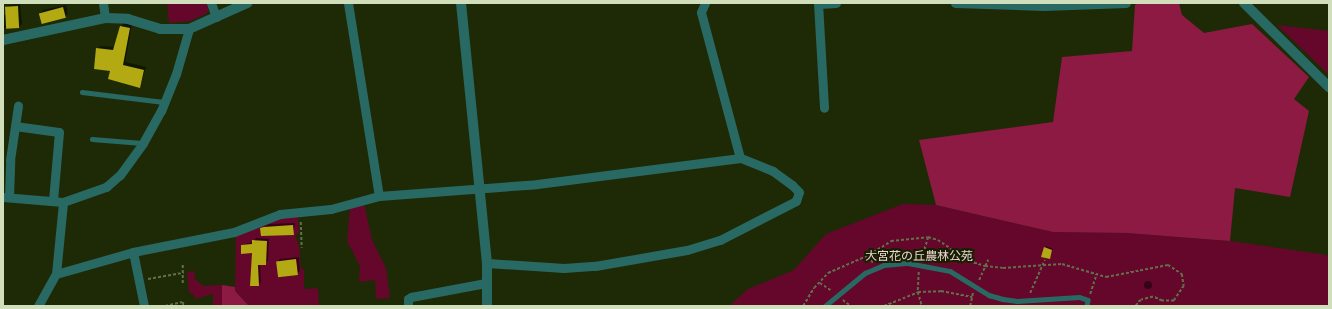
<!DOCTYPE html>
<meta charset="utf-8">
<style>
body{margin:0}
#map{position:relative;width:1332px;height:309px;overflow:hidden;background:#1e2a06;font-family:"IBM Plex Sans","Noto Sans JP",sans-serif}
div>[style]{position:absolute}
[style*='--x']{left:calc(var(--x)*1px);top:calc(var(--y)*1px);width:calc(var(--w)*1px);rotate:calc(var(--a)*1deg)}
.green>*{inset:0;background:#64072b}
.forest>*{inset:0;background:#8c1a42}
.shadow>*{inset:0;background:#0007}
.round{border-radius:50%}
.building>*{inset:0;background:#b2a913;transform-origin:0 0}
.path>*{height:1.5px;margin-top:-0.75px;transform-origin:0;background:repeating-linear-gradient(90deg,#626f4b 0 3px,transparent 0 5px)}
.service>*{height:4.5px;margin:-2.25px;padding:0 2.25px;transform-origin:2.25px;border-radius:2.25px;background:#286a63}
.minor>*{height:9px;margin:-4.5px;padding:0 4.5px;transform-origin:4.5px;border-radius:4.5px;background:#286a63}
.tertiary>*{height:10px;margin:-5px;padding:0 5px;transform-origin:5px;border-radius:5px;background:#286a63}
span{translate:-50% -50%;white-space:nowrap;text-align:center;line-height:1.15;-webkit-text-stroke:4px #152000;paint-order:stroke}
.park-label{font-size:12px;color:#f0d1d6}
.frame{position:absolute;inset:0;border:4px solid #d0debc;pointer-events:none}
</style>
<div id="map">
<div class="green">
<i style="clip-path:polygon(167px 3px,206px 3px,209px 10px,207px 13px,191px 21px,169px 23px)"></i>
<i style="clip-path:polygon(1277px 25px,1329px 31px,1329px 75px)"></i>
<i style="clip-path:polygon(364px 203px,372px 240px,386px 268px,390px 298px,376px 299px,375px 280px,359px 282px,360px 266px,347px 241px,350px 208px)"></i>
<i style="clip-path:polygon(903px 204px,936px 205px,1053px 232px,1127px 233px,1230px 241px,1321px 254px,1329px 256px,1329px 306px,729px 306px,748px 289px,794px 270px,826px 234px)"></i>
<i style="clip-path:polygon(298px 216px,299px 233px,295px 236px,299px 245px,301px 269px,304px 269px,304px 289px,318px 288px,319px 306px,249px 306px,235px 291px,236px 234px,281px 217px)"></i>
<i style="clip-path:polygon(194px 271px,195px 279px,203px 286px,222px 285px,222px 306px,213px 306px,213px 294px,195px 299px,194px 295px,189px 292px,187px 272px)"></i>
</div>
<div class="forest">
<i style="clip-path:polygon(1138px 3px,1179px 3px,1182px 15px,1204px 33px,1252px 24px,1309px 77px,1294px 99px,1309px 111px,1290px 197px,1235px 188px,1230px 241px,1127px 233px,1053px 232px,936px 205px,919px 140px,1053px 122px,1062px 57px,1132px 51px,1135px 5px)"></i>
<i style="clip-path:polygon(222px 285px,235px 287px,235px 291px,249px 306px,222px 306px)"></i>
</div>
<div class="shadow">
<i style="clip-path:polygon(20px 4px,22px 24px,19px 27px,3px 28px,3px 15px,7px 15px,6px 8px,9px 5px)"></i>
<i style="clip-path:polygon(66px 5px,68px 14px,65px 17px,40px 13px,43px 10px)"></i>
<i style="clip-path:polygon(123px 23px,132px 25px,125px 62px,146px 67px,140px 87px,111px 70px,97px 49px,100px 46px,115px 47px)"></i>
<i style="clip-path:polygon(295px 223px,293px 234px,262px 228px,269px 224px)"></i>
<i style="clip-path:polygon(256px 238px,269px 239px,268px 261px,260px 264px,261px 282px,259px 285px,253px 252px,242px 253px,242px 245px,253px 242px)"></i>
<i style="clip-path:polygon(1046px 246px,1053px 249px,1049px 258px,1045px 248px)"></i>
<i style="clip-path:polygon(299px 257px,300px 271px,297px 274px,277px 262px,280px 259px)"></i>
<i class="round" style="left:1144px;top:281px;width:8px;height:8px"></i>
</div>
<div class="building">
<i style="left:18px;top:6px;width:22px;height:13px;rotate:87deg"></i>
<i style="left:63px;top:7px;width:11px;height:25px;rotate:75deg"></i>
<i style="clip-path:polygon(120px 26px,130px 28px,123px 65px,144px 70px,140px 88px,108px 79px,110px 71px,94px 69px,96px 48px,113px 50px)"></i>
<i style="clip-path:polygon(293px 225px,294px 235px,261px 236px,260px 228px,264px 227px)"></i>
<i style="clip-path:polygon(252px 240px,267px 241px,266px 265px,258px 265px,259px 286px,250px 286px,252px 253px,241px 254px,241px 245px,252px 244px)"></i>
<i style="clip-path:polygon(1044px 247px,1052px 250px,1050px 259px,1041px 257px)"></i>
<i style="left:296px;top:259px;width:16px;height:20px;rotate:83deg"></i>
</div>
<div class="path">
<i style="--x:301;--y:222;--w:26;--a:88"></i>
<i style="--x:869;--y:256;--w:8;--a:60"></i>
<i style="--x:921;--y:259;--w:22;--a:-72"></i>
<i style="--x:183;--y:265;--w:20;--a:90"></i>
<i style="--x:919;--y:272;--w:20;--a:93"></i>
<i style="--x:918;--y:292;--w:15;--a:74"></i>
<i style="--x:148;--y:279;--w:36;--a:-10"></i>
<i style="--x:979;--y:280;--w:22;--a:-66"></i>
<i style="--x:820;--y:283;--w:14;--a:34"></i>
<i style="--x:1030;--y:293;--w:36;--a:-66"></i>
<i style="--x:1090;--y:294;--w:20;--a:-72"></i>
<i style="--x:843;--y:300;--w:10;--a:37"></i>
<i style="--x:165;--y:306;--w:18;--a:-13"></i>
<i style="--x:183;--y:302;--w:4;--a:76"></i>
<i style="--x:803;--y:306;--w:21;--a:-59"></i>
<i style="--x:814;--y:288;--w:21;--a:-47"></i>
<i style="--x:828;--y:273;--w:45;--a:-23.7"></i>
<i style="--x:869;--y:255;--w:26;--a:-32"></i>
<i style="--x:891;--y:241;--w:37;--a:-6"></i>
<i style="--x:928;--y:237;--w:10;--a:17"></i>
<i style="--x:938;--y:240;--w:37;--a:34"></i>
<i style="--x:969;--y:261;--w:17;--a:17"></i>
<i style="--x:985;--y:266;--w:18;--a:6"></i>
<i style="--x:1003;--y:268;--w:59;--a:-3.9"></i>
<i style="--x:1062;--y:264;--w:46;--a:16.5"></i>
<i style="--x:1106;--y:277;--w:63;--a:-11"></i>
<i style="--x:1168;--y:265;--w:17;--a:33"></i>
<i style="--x:1182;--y:274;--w:12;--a:81"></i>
<i style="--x:1184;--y:286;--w:18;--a:124"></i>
<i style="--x:1174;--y:301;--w:12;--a:180"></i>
<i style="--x:1162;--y:301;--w:10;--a:-156"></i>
<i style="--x:1153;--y:297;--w:12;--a:166"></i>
<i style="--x:1141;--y:300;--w:8;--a:130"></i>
<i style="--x:884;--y:306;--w:37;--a:-22"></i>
<i style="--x:918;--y:292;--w:23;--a:-2"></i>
<i style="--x:941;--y:291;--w:32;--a:11"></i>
<i style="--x:970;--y:306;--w:14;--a:-78"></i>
</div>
<div class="service">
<i style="--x:82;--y:92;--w:84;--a:6.9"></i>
<i style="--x:92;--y:139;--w:50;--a:4.6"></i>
<i style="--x:825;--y:306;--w:52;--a:-39.5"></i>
<i style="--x:865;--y:273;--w:21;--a:-23"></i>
<i style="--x:884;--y:265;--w:24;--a:-5"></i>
<i style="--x:908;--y:263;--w:43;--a:10.8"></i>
<i style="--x:950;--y:271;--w:46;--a:31.6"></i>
<i style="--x:989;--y:295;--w:15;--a:16"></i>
<i style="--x:1003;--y:299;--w:14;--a:8"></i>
<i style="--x:1017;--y:301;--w:62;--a:-3.7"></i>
<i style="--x:1079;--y:297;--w:9;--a:18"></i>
<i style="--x:1088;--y:300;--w:6;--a:99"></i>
</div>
<div class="minor">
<i style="--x:103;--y:3;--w:15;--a:82"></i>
<i style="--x:211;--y:3;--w:15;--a:70"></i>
<i style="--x:348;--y:3;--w:195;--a:80.9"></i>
<i style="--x:818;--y:3;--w:105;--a:86.7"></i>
<i style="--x:955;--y:3;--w:89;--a:1.9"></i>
<i style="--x:1044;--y:6;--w:82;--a:-2.1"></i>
<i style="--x:819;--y:4;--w:17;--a:-3"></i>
<i style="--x:15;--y:126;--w:44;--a:7.8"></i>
<i style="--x:59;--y:132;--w:69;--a:95"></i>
<i style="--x:3;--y:197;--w:60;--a:4.8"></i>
<i style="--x:63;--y:202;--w:46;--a:-19.2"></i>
<i style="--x:106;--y:187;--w:18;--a:-41"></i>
<i style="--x:120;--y:175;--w:39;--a:-54"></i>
<i style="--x:143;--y:143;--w:37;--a:-61"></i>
<i style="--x:161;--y:111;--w:40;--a:-68"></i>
<i style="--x:176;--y:74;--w:47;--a:-73.9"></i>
<i style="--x:9;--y:197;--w:37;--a:-88"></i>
<i style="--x:10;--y:160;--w:55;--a:-81.6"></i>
<i style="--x:133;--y:252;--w:55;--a:78.5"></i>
<i style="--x:487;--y:263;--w:77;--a:3.7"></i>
<i style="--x:564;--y:268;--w:31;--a:-4"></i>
<i style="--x:595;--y:266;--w:93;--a:-9.9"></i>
<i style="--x:687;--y:250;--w:34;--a:-17"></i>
<i style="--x:720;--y:240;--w:85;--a:-27.2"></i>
<i style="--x:796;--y:201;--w:9;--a:-72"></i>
<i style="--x:799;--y:192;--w:10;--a:-135"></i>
<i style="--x:792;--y:185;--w:24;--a:-144"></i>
<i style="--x:773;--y:171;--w:35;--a:-158"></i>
<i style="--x:56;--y:274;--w:80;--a:-15.9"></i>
<i style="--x:133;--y:252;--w:103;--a:-11.2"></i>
<i style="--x:234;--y:232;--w:49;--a:-21.4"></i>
<i style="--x:280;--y:214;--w:51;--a:-5.6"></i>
<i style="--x:331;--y:209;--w:50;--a:-15.2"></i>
<i style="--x:379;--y:196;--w:158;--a:-4.3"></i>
<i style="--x:537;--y:184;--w:205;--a:-7.3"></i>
<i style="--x:740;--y:158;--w:151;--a:-105"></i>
<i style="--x:701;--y:12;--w:10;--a:-66"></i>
<i style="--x:38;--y:306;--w:37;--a:-61"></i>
<i style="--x:56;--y:274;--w:72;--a:-84.4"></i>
<i style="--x:408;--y:306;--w:7;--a:-90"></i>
<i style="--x:408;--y:299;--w:4;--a:-34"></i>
<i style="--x:411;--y:297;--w:76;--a:-10.6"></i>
</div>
<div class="tertiary">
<i style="--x:461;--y:3;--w:261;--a:84.3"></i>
<i style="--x:487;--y:263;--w:43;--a:90"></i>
<i style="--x:1244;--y:3;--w:120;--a:44.7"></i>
<i style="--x:3;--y:40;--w:104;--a:-12.2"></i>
<i style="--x:105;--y:18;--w:23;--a:2"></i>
<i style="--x:128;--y:19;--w:34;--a:17"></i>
<i style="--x:160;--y:29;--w:29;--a:0"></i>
<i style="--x:189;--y:29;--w:64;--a:-24.1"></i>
</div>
<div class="park-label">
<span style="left:919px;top:256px">大宮花の丘農林公苑</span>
</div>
<div class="frame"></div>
</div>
